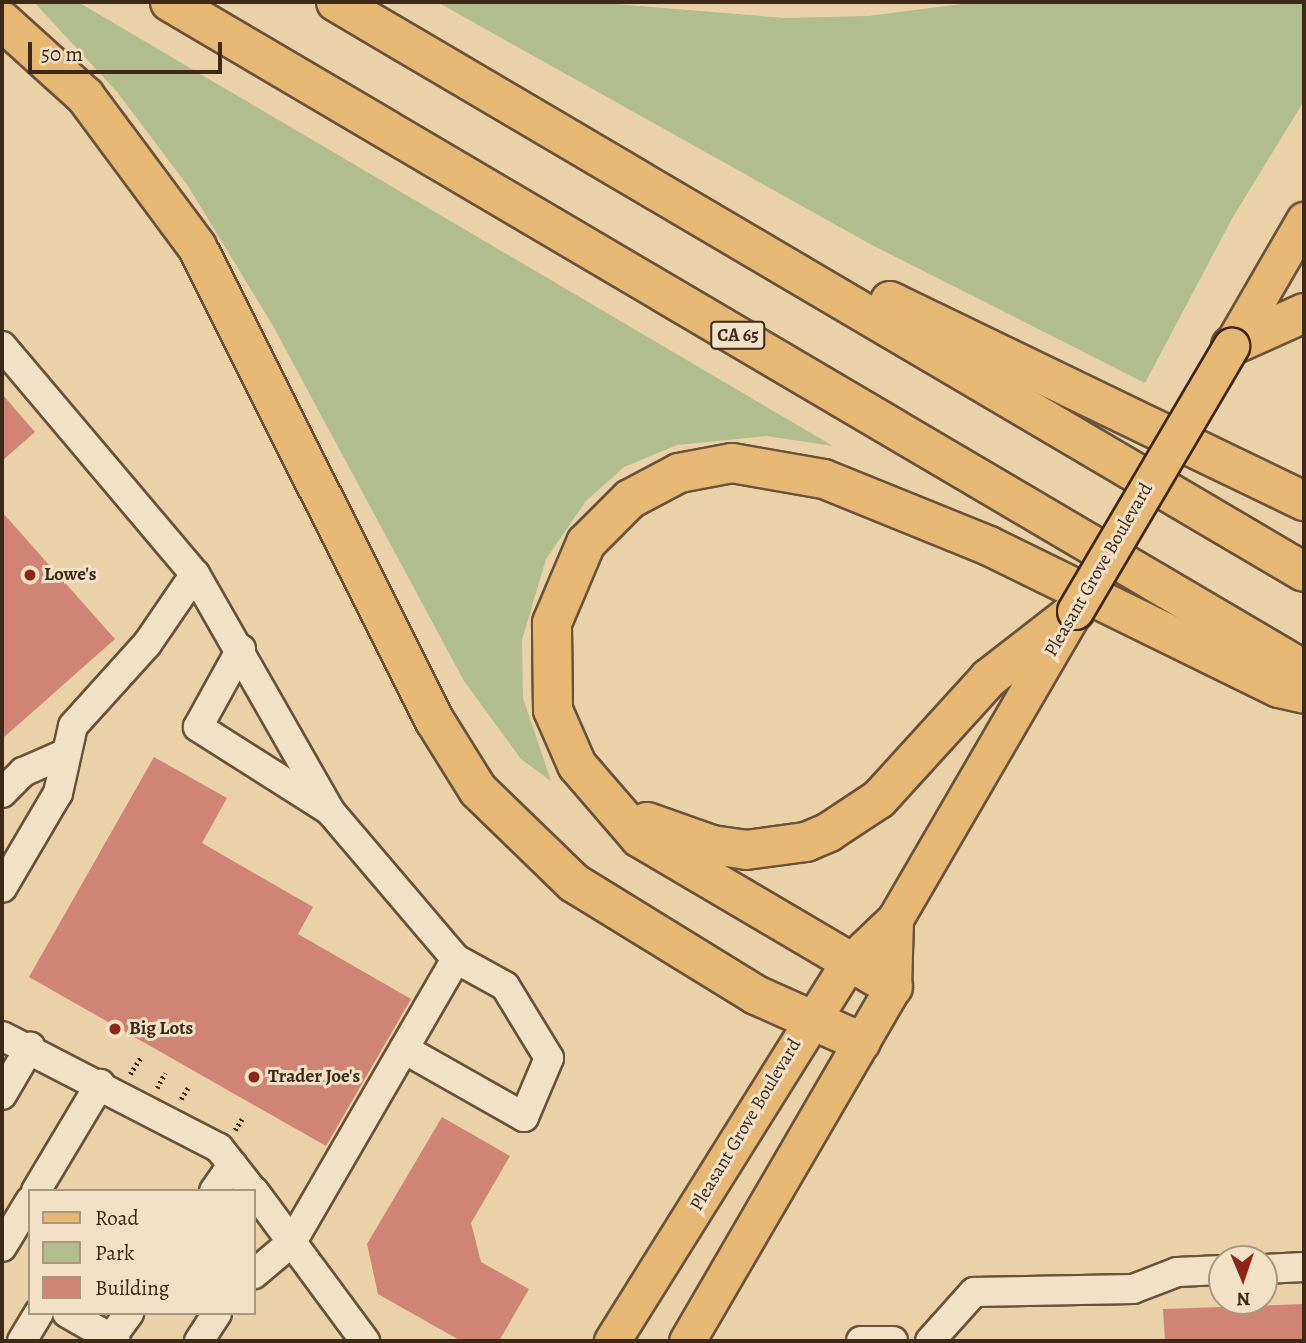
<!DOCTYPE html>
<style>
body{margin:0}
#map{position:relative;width:1306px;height:1343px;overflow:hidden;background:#ebd1a7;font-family:Alegreya,serif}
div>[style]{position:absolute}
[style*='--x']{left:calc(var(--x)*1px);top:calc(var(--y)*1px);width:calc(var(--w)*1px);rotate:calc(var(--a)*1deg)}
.green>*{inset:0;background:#b1bd8c}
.building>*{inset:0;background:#d08475}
.path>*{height:4.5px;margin-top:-2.25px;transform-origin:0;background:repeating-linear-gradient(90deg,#3e2817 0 2px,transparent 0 5.5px)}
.roads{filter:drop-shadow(2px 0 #69523b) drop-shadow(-2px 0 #69523b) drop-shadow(0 2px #69523b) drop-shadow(0 -2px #69523b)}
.minor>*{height:28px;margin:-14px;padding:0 14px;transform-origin:14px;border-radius:14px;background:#f2e1c6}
.major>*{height:35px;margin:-17.5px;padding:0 17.5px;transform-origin:17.5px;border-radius:17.5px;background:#e6b874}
.highway>*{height:38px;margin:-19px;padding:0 19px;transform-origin:19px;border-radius:19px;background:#e6b874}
.bridges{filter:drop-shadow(2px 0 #3e2817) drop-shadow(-2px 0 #3e2817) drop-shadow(0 2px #3e2817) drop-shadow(0 -2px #3e2817)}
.major-bridge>*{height:35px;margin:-17.5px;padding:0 17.5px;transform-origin:17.5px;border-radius:17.5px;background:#e6b874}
.dots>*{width:19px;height:19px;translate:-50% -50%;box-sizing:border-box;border:4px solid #f2e1c6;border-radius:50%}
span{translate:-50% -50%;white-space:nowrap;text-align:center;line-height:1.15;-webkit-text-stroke:6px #f2e1c6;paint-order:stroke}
.shield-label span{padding:2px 5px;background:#f2e1c6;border:2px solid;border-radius:5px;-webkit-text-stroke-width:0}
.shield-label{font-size:18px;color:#3e2817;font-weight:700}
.street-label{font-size:19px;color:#3e2817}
.poi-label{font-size:19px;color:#3e2817;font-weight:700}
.left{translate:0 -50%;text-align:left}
.frame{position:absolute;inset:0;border:4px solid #3e2817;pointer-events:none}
.legend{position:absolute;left:28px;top:1189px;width:228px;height:126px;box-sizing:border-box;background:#f2e1c6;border:2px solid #aa9780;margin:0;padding:9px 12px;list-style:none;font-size:21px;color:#3e2817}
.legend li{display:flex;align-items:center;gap:14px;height:35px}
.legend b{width:35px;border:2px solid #aa9780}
.north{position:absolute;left:1208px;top:1245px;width:70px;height:70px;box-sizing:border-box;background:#f2e1c6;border:2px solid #aa9780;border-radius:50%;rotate:178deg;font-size:19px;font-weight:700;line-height:28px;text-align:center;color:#3e2817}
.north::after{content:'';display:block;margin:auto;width:24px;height:32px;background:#8f2418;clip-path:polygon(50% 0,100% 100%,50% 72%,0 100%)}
.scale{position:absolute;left:28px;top:42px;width:194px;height:32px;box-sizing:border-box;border:4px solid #3e2817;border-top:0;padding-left:9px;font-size:21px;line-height:24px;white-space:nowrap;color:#3e2817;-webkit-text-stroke:5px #f2e1c6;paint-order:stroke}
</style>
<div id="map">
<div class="green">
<i style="clip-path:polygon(34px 2px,78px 2px,833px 446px,766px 436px,677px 445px,624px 467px,586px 501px,546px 559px,522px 640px,523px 698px,551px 781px,521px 759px,464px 681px,273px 326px,188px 186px,117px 92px)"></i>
<i style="clip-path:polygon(437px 2px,591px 2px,784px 18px,868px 16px,977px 2px,1304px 2px,1304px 101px,1233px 217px,1145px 383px,870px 244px)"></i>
</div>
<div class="building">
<i style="clip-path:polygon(2px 394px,35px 432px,2px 461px)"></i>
<i style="clip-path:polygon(2px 512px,115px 639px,2px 739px)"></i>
<i style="clip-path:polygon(154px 757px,227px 798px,202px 843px,313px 907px,298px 934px,411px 999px,326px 1146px,29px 977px)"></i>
<i style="clip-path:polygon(442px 1117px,510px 1156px,471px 1223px,481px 1262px,529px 1289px,499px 1341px,461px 1341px,378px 1294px,367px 1244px)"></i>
<i style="clip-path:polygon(1304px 1304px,1304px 1341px,1165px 1341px,1163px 1309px)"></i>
</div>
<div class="path">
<i style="--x:130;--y:1074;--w:20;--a:-57"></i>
<i style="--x:157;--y:1088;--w:17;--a:-62"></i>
<i style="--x:181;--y:1099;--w:13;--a:-58"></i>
<i style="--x:235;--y:1130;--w:13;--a:-58"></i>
</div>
<div class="roads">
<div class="minor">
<i style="--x:2;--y:346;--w:299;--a:49.8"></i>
<i style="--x:195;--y:574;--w:85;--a:124.4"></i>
<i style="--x:147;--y:644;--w:110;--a:132.1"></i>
<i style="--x:73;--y:726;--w:69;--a:102.6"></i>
<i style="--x:58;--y:793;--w:110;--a:120.5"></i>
<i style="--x:195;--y:574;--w:273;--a:60.3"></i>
<i style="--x:330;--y:811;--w:194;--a:49.6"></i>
<i style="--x:456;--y:959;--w:327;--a:120.1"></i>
<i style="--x:292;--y:1242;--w:50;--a:139.9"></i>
<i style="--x:241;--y:649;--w:89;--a:118.9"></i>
<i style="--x:198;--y:727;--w:153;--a:32.4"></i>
<i style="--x:2;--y:793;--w:30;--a:-45"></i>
<i style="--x:23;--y:772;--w:43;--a:-23.6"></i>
<i style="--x:2;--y:1036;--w:244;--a:27.3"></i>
<i style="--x:219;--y:1148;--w:55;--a:51.7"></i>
<i style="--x:404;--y:1049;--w:138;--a:29.5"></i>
<i style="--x:524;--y:1117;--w:64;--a:-67"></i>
<i style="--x:549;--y:1058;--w:84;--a:-121.4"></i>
<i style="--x:505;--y:986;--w:56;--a:-151.1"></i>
<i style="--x:2;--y:1095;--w:56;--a:-59.7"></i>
<i style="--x:36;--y:1191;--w:125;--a:-59.1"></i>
<i style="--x:214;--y:1191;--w:32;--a:-55"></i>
<i style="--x:254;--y:1191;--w:187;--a:53.5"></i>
<i style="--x:2;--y:1247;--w:54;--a:-58.7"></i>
<i style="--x:1264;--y:1269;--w:40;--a:-2.9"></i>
<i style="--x:67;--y:1313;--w:56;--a:29.7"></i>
<i style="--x:111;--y:1338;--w:31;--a:-54"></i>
<i style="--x:22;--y:1341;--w:33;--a:-59"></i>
<i style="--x:199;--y:1341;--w:33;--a:-57"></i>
<i style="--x:861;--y:1341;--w:32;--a:0"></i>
<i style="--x:930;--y:1341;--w:66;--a:-48.1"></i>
<i style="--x:974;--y:1292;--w:159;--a:-1.1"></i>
<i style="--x:1133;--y:1289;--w:47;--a:-21.1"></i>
<i style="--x:1177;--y:1272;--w:45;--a:-2.5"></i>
</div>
<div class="major">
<i style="--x:1231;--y:346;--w:146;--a:-59.9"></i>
<i style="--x:612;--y:1341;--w:443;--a:-58"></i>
<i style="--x:847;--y:965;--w:66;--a:-43.8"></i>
<i style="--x:895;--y:919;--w:350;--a:-59.8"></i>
<i style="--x:687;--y:1341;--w:410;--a:-59.8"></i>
<i style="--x:893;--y:987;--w:68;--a:-88.3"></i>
</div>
<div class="highway">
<i style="--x:170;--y:2;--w:1316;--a:30.5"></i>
<i style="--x:336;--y:2;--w:1123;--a:30.49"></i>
<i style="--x:2;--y:21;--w:112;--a:42.1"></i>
<i style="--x:85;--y:96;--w:188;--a:53.4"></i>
<i style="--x:197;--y:247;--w:530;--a:63.34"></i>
<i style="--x:435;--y:721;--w:81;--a:58.1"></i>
<i style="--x:478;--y:790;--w:134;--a:44.1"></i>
<i style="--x:574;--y:883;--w:214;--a:31.6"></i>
<i style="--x:756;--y:995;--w:115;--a:24.1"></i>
<i style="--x:890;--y:301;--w:460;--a:25.8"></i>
<i style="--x:1231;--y:346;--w:80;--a:-24.3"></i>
<i style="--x:647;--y:822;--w:69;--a:19.5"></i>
<i style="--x:712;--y:845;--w:34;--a:8"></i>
<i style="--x:746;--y:850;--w:61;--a:-7.6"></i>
<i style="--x:806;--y:842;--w:25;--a:-23"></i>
<i style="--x:829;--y:832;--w:60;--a:-33.4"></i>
<i style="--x:879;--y:799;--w:164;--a:-47.7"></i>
<i style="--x:989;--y:678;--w:109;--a:-37.9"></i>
<i style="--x:893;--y:987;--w:294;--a:-149.5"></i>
<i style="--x:640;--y:838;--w:96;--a:-130.8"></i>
<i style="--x:577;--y:765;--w:60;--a:-113.6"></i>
<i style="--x:553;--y:710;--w:87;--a:-90.7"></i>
<i style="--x:552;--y:623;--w:87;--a:-67"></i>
<i style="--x:586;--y:543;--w:62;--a:-45"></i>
<i style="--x:630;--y:499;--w:55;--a:-28"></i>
<i style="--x:679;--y:473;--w:54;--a:-10.7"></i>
<i style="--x:732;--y:463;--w:93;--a:9.9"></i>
<i style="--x:824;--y:479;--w:178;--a:22.1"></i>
<i style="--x:989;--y:546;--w:323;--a:26.1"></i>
<i style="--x:1279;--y:688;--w:26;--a:13"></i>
</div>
</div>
<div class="bridges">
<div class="major-bridge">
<i style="--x:1075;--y:611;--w:308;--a:-59.5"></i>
</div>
</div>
<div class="dots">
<i style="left:30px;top:575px;background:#8f2418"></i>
<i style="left:115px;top:1029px;background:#8f2418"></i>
<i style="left:254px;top:1077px;background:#8f2418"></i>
</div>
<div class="shield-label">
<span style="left:738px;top:335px">CA 65</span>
</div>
<div class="street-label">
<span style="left:1099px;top:570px;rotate:-60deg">Pleasant Grove Boulevard</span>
<span style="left:746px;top:1125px;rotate:-59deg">Pleasant Grove Boulevard</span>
</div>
<div class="poi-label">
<span class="left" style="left:44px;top:575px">Lowe's</span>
<span class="left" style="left:129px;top:1029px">Big Lots</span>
<span class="left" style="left:268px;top:1077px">Trader Joe's</span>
</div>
<div class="frame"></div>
<ul class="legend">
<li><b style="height:9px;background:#e6b874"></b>Road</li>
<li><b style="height:19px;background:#b1bd8c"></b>Park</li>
<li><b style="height:19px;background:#d08475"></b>Building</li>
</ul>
<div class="north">N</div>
<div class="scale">50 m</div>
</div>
